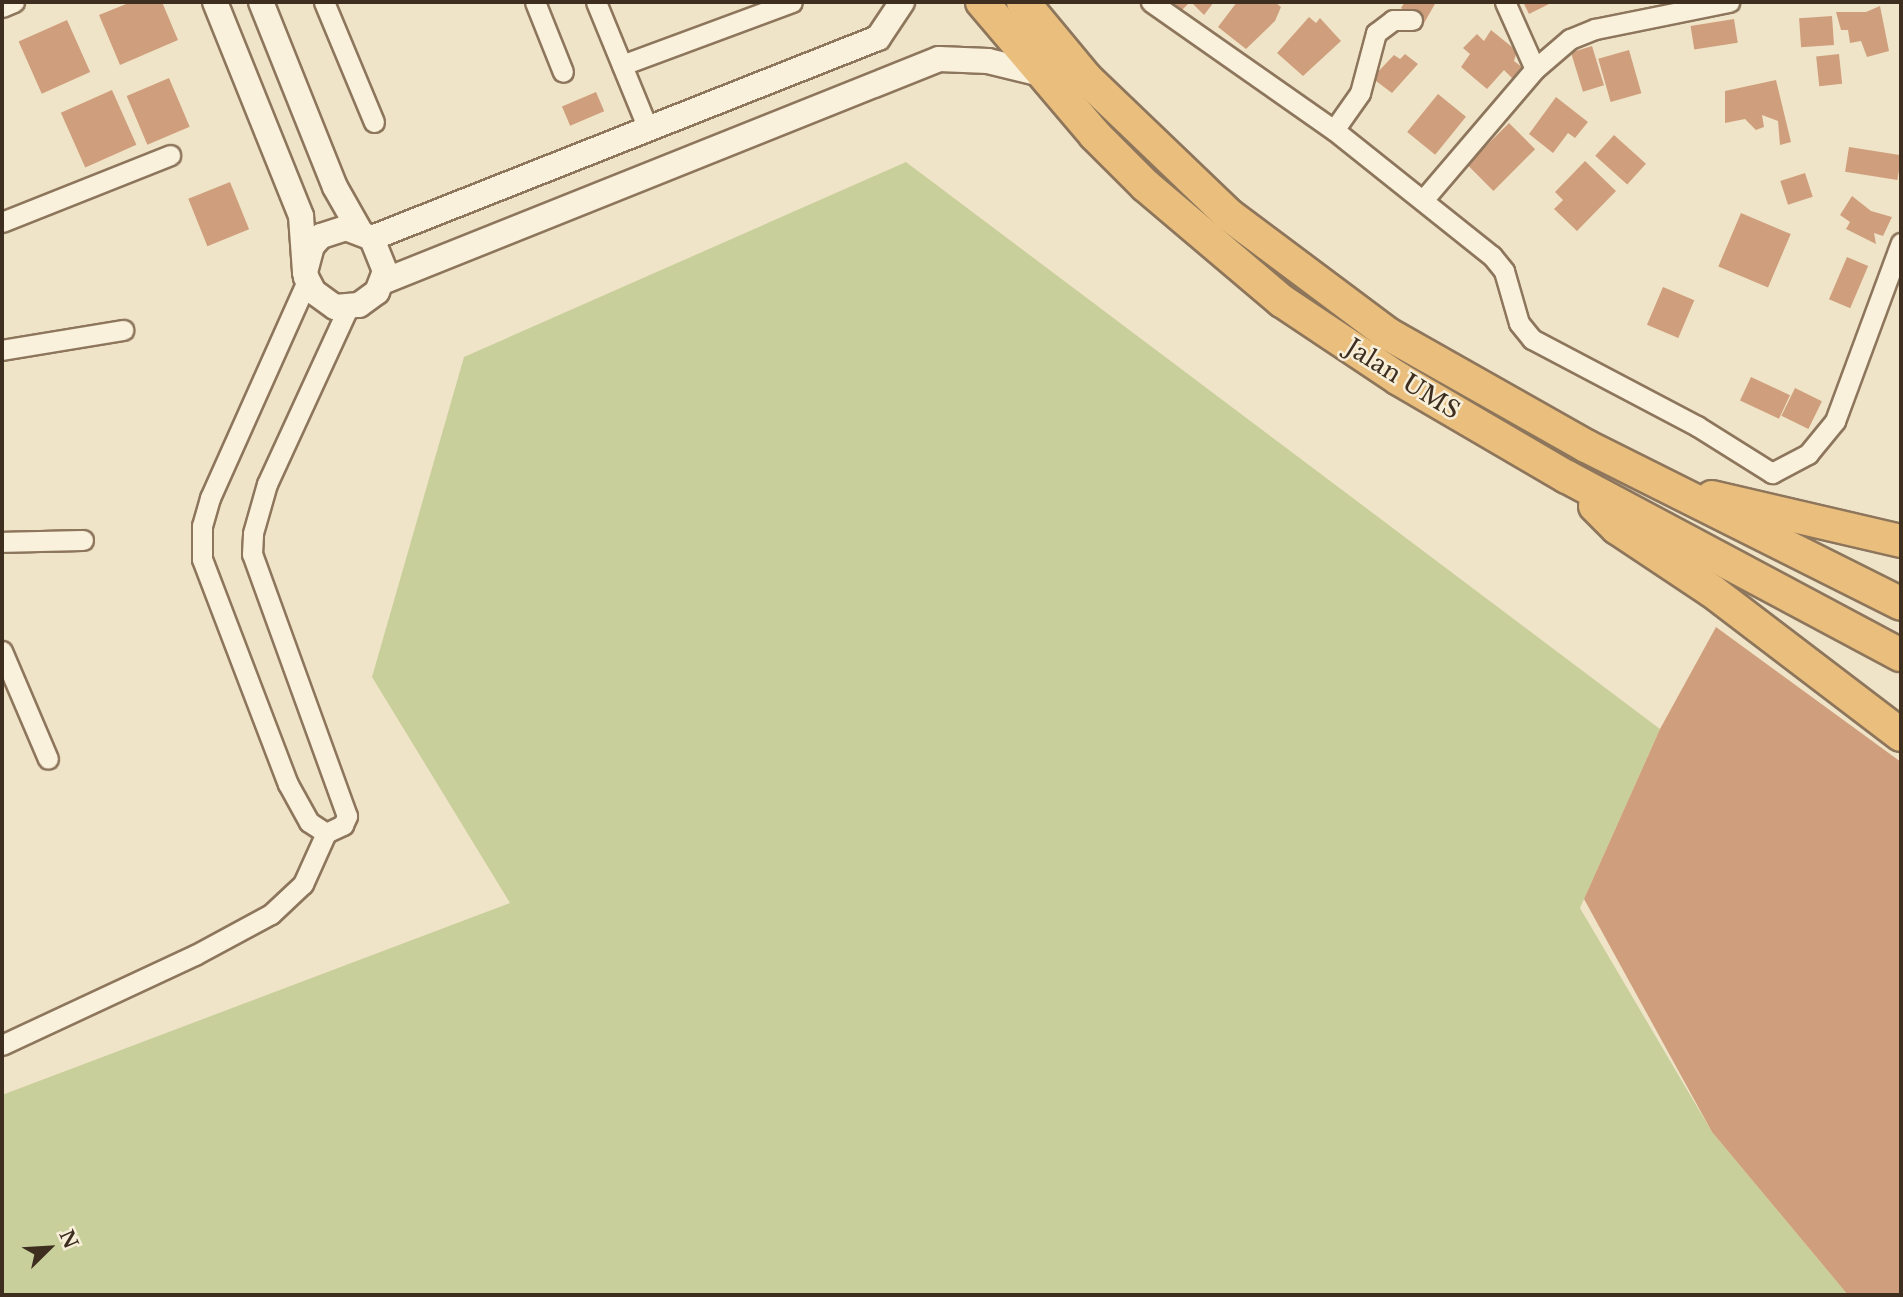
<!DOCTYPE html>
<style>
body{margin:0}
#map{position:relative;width:1903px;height:1297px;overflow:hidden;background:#f0e4c8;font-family:"Libre Baskerville",serif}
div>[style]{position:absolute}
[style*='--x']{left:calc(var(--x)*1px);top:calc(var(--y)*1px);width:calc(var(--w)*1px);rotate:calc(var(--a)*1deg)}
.green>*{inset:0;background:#c9cf9b}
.building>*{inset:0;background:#cf9f7d;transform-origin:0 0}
.roads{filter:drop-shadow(2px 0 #8d765c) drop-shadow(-2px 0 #8d765c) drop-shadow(0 2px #8d765c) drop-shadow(0 -2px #8d765c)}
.minor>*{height:19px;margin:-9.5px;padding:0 9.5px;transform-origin:9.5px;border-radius:9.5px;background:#faf1dc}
.tertiary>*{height:24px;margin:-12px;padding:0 12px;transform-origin:12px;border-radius:12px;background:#faf1dc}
.trunk>*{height:32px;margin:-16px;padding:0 16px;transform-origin:16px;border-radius:16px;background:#eabe7c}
span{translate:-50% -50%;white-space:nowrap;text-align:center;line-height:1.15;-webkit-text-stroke:5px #f7eed8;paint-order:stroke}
.street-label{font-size:24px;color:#3d2e20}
.frame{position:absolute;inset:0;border:4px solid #3d2e20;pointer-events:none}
.north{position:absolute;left:14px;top:1213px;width:70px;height:70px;-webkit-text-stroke:5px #f7eed8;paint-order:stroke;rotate:66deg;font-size:19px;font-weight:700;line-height:28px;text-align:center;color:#3d2e20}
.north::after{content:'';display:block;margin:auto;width:24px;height:32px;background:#3d2e20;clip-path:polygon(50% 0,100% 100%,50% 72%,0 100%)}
</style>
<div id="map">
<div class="green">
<i style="clip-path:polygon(906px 162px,1660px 729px,1580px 908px,1712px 1132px,1848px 1295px,2px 1295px,2px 1095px,510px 903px,372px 677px,464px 357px)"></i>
</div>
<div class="building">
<i style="clip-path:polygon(131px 2px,162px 2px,178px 40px,120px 65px,99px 15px)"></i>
<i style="clip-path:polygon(1173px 2px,1190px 2px,1182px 10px)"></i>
<i style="clip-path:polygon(1191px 2px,1214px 2px,1204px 15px)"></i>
<i style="clip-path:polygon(1237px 2px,1275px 2px,1281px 7px,1275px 21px,1246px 49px,1218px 27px)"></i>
<i style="clip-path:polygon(1405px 2px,1436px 2px,1423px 25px,1401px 8px)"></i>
<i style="clip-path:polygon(1523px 2px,1553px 2px,1529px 14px)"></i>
<i style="clip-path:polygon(1880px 6px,1889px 51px,1867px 57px,1861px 41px,1850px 43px,1848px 30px,1841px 30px,1836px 12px,1866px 12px)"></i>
<i style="left:1832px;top:16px;width:29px;height:33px;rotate:86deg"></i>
<i style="clip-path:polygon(1309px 17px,1316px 23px,1320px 18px,1341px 41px,1303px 76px,1277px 53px)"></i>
<i style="left:1734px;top:19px;width:24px;height:44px;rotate:81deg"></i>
<i style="left:67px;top:20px;width:57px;height:53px;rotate:66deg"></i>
<i style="clip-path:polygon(1491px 30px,1517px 51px,1514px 61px,1522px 67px,1513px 79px,1504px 70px,1487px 89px,1461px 67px,1470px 54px,1463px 48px,1477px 34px,1484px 41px)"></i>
<i style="left:1592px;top:46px;width:41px;height:22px;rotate:73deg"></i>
<i style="left:1629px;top:50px;width:45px;height:32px;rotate:74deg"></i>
<i style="clip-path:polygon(1405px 54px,1418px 64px,1392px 93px,1372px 78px,1394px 55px,1400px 59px)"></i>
<i style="left:1839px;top:54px;width:30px;height:23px;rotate:84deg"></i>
<i style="left:169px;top:78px;width:53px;height:46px;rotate:67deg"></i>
<i style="clip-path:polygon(1776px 80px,1791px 142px,1780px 145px,1778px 121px,1762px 115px,1764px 127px,1756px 130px,1745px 119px,1725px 123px,1725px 91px)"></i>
<i style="left:112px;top:90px;width:60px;height:56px;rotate:66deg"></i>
<i style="left:596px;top:92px;width:21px;height:37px;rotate:67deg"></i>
<i style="left:1438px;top:94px;width:36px;height:49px;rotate:39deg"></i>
<i style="clip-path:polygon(1556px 97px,1588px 122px,1575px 138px,1568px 133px,1553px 153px,1529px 134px)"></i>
<i style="left:1509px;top:123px;width:37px;height:59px;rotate:45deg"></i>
<i style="left:1614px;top:135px;width:43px;height:28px;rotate:42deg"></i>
<i style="left:1849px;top:147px;width:53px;height:25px;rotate:9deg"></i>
<i style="clip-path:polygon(1585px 161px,1616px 191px,1577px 231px,1554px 209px,1563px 200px,1555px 192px)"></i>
<i style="left:1805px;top:173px;width:25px;height:26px;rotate:72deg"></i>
<i style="left:230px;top:182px;width:51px;height:45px;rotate:68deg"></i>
<i style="clip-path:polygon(1852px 196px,1871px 211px,1892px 217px,1883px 236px,1874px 233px,1876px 244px,1846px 229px,1850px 222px,1840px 215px)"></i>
<i style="left:1741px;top:213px;width:54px;height:58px;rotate:23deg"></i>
<i style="left:1847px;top:257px;width:23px;height:46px;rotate:23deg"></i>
<i style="left:1663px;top:287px;width:34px;height:41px;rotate:23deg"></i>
<i style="left:1751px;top:377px;width:43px;height:26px;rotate:25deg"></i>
<i style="left:1795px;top:388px;width:30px;height:31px;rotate:26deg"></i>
<i style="clip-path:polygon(1716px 627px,1901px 762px,1901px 1295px,1848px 1295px,1712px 1132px,1584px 899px,1660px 729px)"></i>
</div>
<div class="roads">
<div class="minor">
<i style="--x:324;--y:2;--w:130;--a:67.4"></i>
<i style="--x:535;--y:2;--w:75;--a:68.2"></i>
<i style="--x:596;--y:2;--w:137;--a:67.7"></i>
<i style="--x:1151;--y:2;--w:223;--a:35"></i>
<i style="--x:1334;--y:130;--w:202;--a:38.6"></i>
<i style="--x:1492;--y:256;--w:19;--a:51"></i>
<i style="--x:1504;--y:271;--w:54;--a:73.9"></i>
<i style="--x:1519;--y:323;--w:21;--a:51"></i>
<i style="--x:1532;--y:339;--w:187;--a:27.8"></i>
<i style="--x:1697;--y:426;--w:89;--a:32.1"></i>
<i style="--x:1772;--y:473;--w:41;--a:-27.8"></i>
<i style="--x:1808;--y:454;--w:43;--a:-50.7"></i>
<i style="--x:1835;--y:421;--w:190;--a:-69.7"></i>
<i style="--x:1505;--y:2;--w:73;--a:65.9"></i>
<i style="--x:2;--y:7;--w:13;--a:-23"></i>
<i style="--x:622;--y:65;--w:181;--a:-20.3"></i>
<i style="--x:1334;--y:130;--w:45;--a:-54.9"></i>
<i style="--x:1360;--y:93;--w:62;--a:-75.1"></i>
<i style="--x:1376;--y:33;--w:21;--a:-37"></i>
<i style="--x:1393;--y:20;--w:19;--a:0"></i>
<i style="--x:1423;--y:200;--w:172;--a:-49.5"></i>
<i style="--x:1535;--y:69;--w:46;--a:-40.6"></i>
<i style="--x:1570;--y:39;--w:27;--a:-22"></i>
<i style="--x:1595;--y:29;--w:137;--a:-11.4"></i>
<i style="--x:2;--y:222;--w:181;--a:-21.7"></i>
<i style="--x:307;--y:281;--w:238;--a:114.1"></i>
<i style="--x:210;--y:498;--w:29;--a:106"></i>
<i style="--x:202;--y:526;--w:33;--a:90"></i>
<i style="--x:202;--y:559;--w:241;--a:69.1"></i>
<i style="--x:288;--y:784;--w:43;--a:61.1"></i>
<i style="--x:309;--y:822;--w:20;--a:33"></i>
<i style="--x:2;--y:350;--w:123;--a:-9.4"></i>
<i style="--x:2;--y:542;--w:81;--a:-1.4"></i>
<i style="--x:2;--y:651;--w:117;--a:66.9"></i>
<i style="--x:2;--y:1045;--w:213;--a:-25"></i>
<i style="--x:195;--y:955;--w:86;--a:-28.3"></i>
<i style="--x:271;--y:914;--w:44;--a:-43.2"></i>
<i style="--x:303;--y:884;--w:56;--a:-65.7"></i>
<i style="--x:326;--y:833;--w:19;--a:-25"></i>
<i style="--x:343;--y:825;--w:10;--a:-66"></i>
<i style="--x:347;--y:816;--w:279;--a:-109.9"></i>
<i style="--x:252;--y:554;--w:21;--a:-87"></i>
<i style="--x:253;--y:533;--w:51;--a:-74.1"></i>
<i style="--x:267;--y:484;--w:194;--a:-65.3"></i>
</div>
<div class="tertiary">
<i style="--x:215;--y:2;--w:231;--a:68.1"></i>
<i style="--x:301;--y:216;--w:56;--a:85.9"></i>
<i style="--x:305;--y:272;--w:5;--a:79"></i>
<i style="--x:306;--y:277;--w:17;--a:62"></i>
<i style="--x:314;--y:292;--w:26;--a:36"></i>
<i style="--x:335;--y:307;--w:24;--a:-5"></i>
<i style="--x:359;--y:305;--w:22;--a:-36"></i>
<i style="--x:377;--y:292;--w:22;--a:-69"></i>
<i style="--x:385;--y:271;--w:35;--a:-112"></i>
<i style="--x:372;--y:238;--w:28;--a:-159"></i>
<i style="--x:346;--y:228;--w:26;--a:162"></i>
<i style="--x:321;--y:236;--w:13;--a:132"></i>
<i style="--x:312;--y:246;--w:27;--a:105"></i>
<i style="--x:261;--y:2;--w:199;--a:68.2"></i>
<i style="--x:335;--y:187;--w:51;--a:60.4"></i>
<i style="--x:372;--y:238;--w:544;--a:-21.57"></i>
<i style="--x:878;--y:38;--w:43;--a:-56.3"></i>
<i style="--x:382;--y:282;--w:600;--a:-21.82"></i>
<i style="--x:939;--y:59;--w:49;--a:2.3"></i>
<i style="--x:988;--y:61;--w:55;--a:13.8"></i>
</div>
<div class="trunk">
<i style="--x:982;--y:2;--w:175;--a:49.6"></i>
<i style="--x:1095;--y:135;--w:71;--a:45"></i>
<i style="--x:1145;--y:185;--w:180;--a:40.3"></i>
<i style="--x:1282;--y:301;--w:141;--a:33.7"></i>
<i style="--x:1399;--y:379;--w:194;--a:30.3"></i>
<i style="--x:1567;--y:477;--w:378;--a:28.1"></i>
<i style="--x:1023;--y:2;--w:99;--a:50.3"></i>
<i style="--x:1086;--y:78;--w:198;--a:43.8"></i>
<i style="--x:1229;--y:215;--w:199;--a:36.8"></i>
<i style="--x:1388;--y:334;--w:227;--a:29.5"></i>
<i style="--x:1586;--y:446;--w:352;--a:26.6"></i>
<i style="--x:1712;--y:497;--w:194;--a:13.1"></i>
<i style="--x:1595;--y:506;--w:31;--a:45"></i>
<i style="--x:1617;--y:528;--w:114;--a:33.6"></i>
<i style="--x:1712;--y:591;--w:238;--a:37.3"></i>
</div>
</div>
<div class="street-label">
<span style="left:1403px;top:379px;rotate:32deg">Jalan UMS</span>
</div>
<div class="frame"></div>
<div class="north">N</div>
</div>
